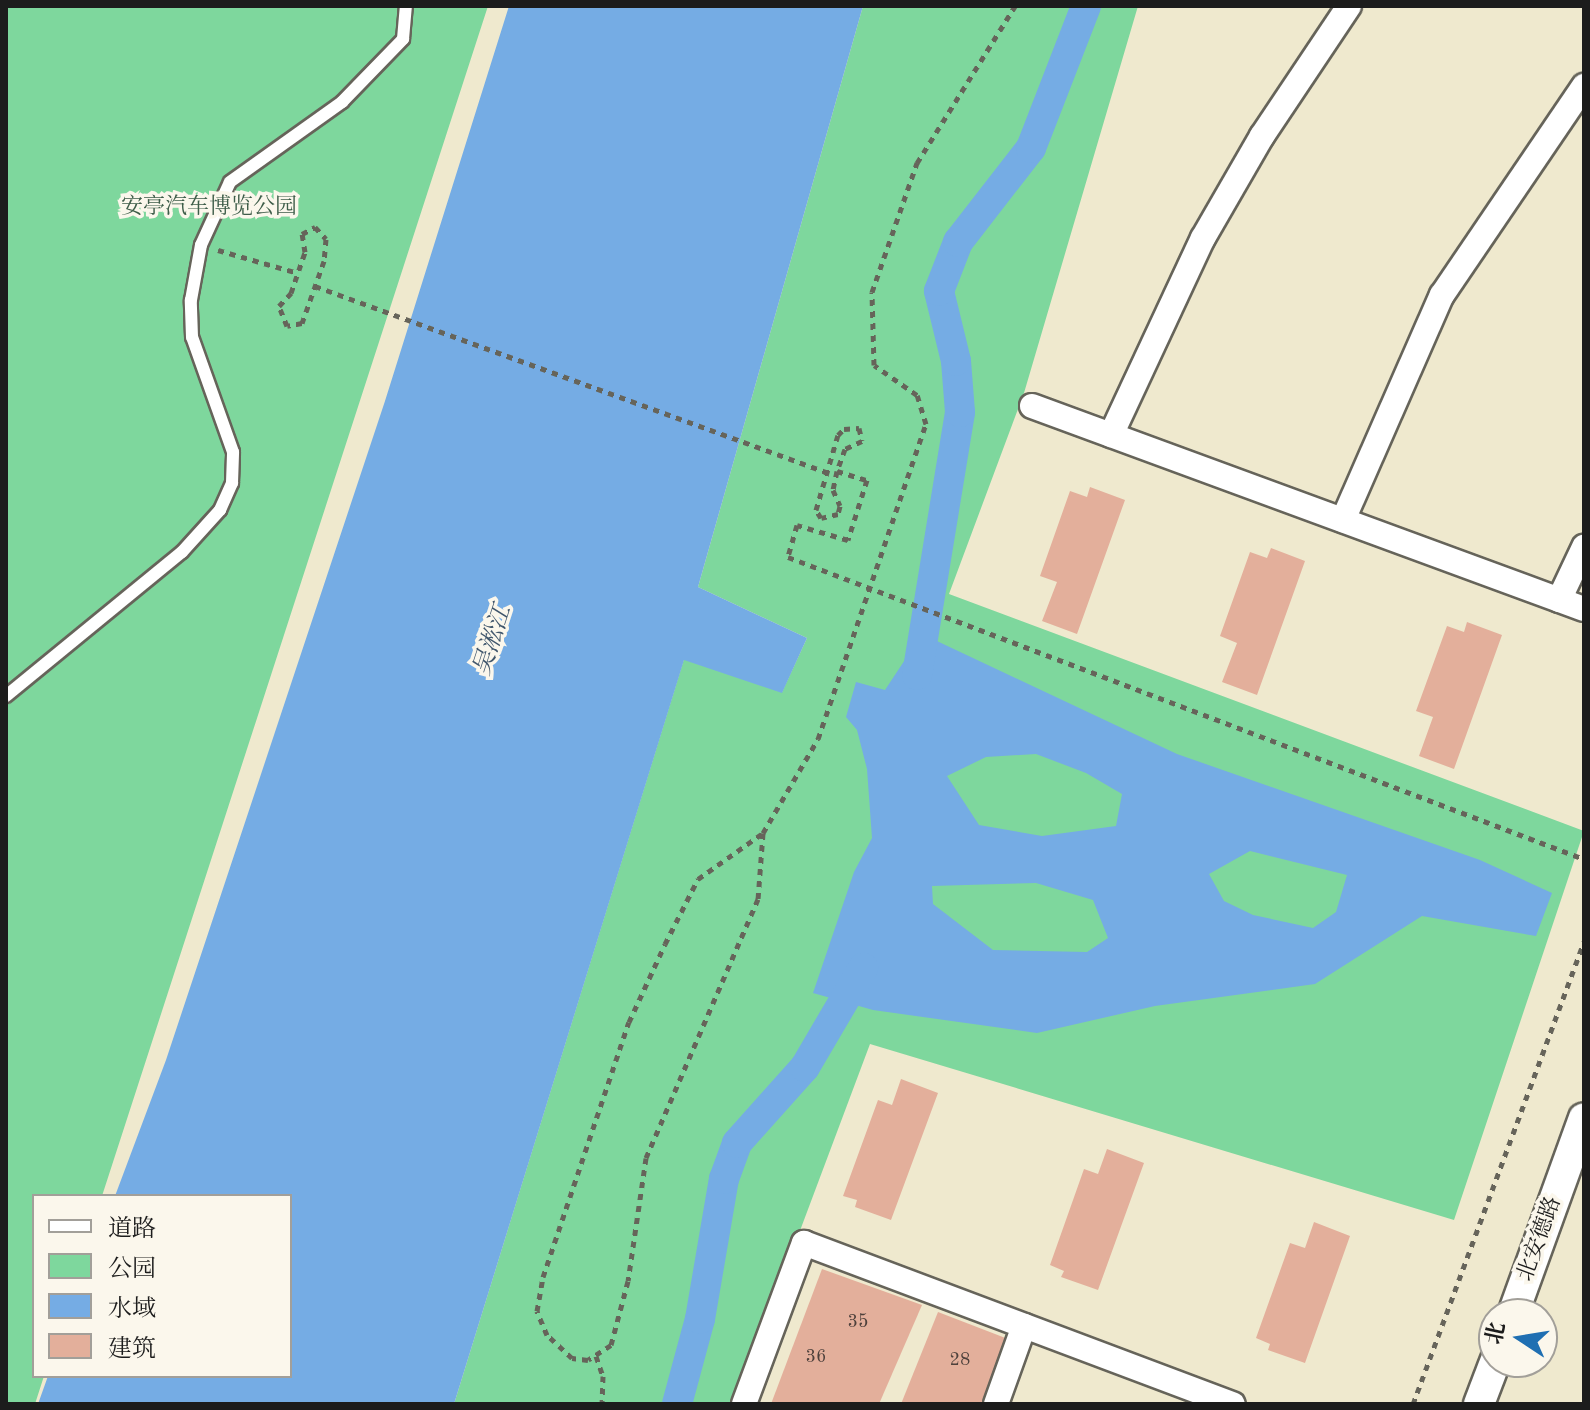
<!DOCTYPE html>
<meta charset="utf-8">
<style>
body{margin:0}
#map{position:relative;width:1590px;height:1410px;overflow:hidden;background:#efe9ce;font-family:"Old Standard TT","Noto Serif SC",serif}
div>[style]{position:absolute}
[style*='--x']{left:calc(var(--x)*1px);top:calc(var(--y)*1px);width:calc(var(--w)*1px);rotate:calc(var(--a)*1deg)}
.green>*{inset:0;background:#7ed79d}
.water>*{inset:0;background:#75ace4}
.canal>*{height:30px;margin:-15px;padding:0 15px;transform-origin:15px;border-radius:15px;background:#75ace4}
.building>*{inset:0;background:#e3af9b}
.path>*{height:5px;margin-top:-2.5px;transform-origin:0;background:repeating-linear-gradient(90deg,#66645a 0 6px,transparent 0 12px)}
.roads{filter:drop-shadow(2px 0 #66645a) drop-shadow(-2px 0 #66645a) drop-shadow(0 2px #66645a) drop-shadow(0 -2px #66645a)}
.service>*{height:12px;margin:-6px;padding:0 6px;transform-origin:6px;border-radius:6px;background:#fff}
.minor>*{height:24px;margin:-12px;padding:0 12px;transform-origin:12px;border-radius:12px;background:#fff}
.tertiary>*{height:30px;margin:-15px;padding:0 15px;transform-origin:15px;border-radius:15px;background:#fff}
span{translate:-50% -50%;white-space:nowrap;text-align:center;line-height:1.15;-webkit-text-stroke:7px #fbf7ec;paint-order:stroke}
.number-label{font-size:18px;color:#4e413c}
.number-label span{-webkit-text-stroke-width:0}
.park-label{font-size:22px;color:#3e5d49}
.street-label{font-size:22px;color:#1c1c1c}
.water-label{font-size:24px;color:#40566c;font-style:italic}
.frame{position:absolute;inset:0;border:8px solid #1c1c1c;pointer-events:none}
.legend{position:absolute;left:32px;top:1194px;width:260px;height:184px;box-sizing:border-box;background:#fbf7ec;border:2px solid #a29f99;margin:0;padding:10px 14px;list-style:none;font-size:24px;color:#1c1c1c}
.legend li{display:flex;align-items:center;gap:16px;height:40px}
.legend b{width:40px;border:2px solid #a29f99}
.north{position:absolute;left:1478px;top:1298px;width:80px;height:80px;box-sizing:border-box;background:#fbf7ec;border:2px solid #a29f99;border-radius:50%;rotate:282deg;font-size:22px;font-weight:700;line-height:32px;text-align:center;color:#1c1c1c}
.north::after{content:'';display:block;margin:auto;width:28px;height:36px;background:#1f6fb2;clip-path:polygon(50% 0,100% 100%,50% 72%,0 100%)}
</style>
<div id="map">
<div class="green">
<i style="clip-path:polygon(6px 6px,488px 6px,102px 1196px,34px 1196px,34px 1376px,44px 1376px,35px 1404px,6px 1404px)"></i>
<i style="clip-path:polygon(863px 6px,1138px 6px,1024px 393px,949px 594px,1584px 831px,1454px 1220px,870px 1044px,735px 1404px,454px 1404px,684px 659px,782px 692px,807px 638px,698px 587px)"></i>
</div>
<div class="water">
<i style="clip-path:polygon(509px 6px,863px 6px,698px 587px,807px 638px,782px 693px,684px 660px,454px 1404px,38px 1404px,48px 1376px,290px 1376px,290px 1196px,115px 1196px,166px 1060px,385px 401px)"></i>
<i style="clip-path:polygon(evenodd,922px 634px,1177px 754px,1480px 860px,1552px 893px,1536px 936px,1422px 916px,1315px 984px,1155px 1006px,1037px 1033px,873px 1010px,813px 993px,854px 872px,872px 838px,867px 769px,857px 730px,846px 717px,856px 682px,885px 690px,922px 634px,1036px 754px,1086px 773px,1122px 794px,1116px 826px,1042px 836px,979px 825px,947px 776px,986px 757px,1036px 754px,922px 634px,1250px 851px,1347px 875px,1336px 912px,1313px 928px,1253px 915px,1224px 901px,1209px 874px,1250px 851px,922px 634px,1036px 883px,1093px 900px,1108px 938px,1087px 952px,993px 950px,933px 904px,932px 886px,1036px 883px)"></i>
</div>
<div class="canal">
<i style="--x:917;--y:675;--w:266;--a:-80.7"></i>
<i style="--x:960;--y:412;--w:51;--a:-94.5"></i>
<i style="--x:956;--y:361;--w:72;--a:-103.7"></i>
<i style="--x:939;--y:291;--w:53;--a:-68.8"></i>
<i style="--x:958;--y:242;--w:119;--a:-52.2"></i>
<i style="--x:1031;--y:148;--w:152;--a:-68.8"></i>
<i style="--x:677;--y:1404;--w:88;--a:-74.9"></i>
<i style="--x:700;--y:1319;--w:142;--a:-80.3"></i>
<i style="--x:724;--y:1179;--w:38;--a:-70"></i>
<i style="--x:737;--y:1143;--w:102;--a:-48.2"></i>
<i style="--x:805;--y:1067;--w:115;--a:-59.6"></i>
</div>
<div class="building">
<i style="clip-path:polygon(1090px 487px,1125px 500px,1077px 634px,1042px 621px,1057px 582px,1040px 576px,1070px 491px,1087px 497px)"></i>
<i style="clip-path:polygon(1271px 548px,1305px 561px,1257px 695px,1222px 682px,1237px 643px,1220px 636px,1250px 552px,1267px 558px)"></i>
<i style="clip-path:polygon(1467px 622px,1502px 635px,1454px 769px,1419px 756px,1433px 717px,1416px 711px,1447px 626px,1464px 632px)"></i>
<i style="clip-path:polygon(901px 1079px,938px 1093px,891px 1220px,855px 1207px,857px 1200px,843px 1196px,878px 1100px,892px 1105px)"></i>
<i style="clip-path:polygon(1107px 1149px,1144px 1163px,1098px 1290px,1061px 1277px,1064px 1271px,1050px 1265px,1084px 1169px,1098px 1174px)"></i>
<i style="clip-path:polygon(1314px 1222px,1350px 1236px,1305px 1363px,1268px 1350px,1270px 1344px,1256px 1338px,1290px 1243px,1305px 1248px)"></i>
<i style="clip-path:polygon(822px 1269px,922px 1305px,879px 1404px,771px 1404px)"></i>
<i style="clip-path:polygon(938px 1312px,1008px 1339px,986px 1404px,901px 1404px)"></i>
</div>
<div class="path">
<i style="--x:315;--y:227;--w:16;--a:47"></i>
<i style="--x:326;--y:239;--w:22;--a:95"></i>
<i style="--x:324;--y:261;--w:66;--a:109.5"></i>
<i style="--x:302;--y:323;--w:15;--a:169"></i>
<i style="--x:287;--y:326;--w:22;--a:-112"></i>
<i style="--x:279;--y:306;--w:18;--a:-47"></i>
<i style="--x:291;--y:293;--w:43;--a:-71.1"></i>
<i style="--x:305;--y:252;--w:18;--a:-99"></i>
<i style="--x:302;--y:234;--w:15;--a:-28"></i>
<i style="--x:218;--y:250;--w:83;--a:16"></i>
<i style="--x:315;--y:286;--w:544;--a:20"></i>
<i style="--x:859;--y:428;--w:13;--a:77"></i>
<i style="--x:862;--y:441;--w:19;--a:155"></i>
<i style="--x:845;--y:449;--w:23;--a:110"></i>
<i style="--x:837;--y:471;--w:19;--a:102"></i>
<i style="--x:833;--y:490;--w:17;--a:66"></i>
<i style="--x:840;--y:506;--w:8;--a:104"></i>
<i style="--x:838;--y:514;--w:17;--a:167"></i>
<i style="--x:821;--y:518;--w:9;--a:-122"></i>
<i style="--x:816;--y:510;--w:78;--a:-73.7"></i>
<i style="--x:838;--y:435;--w:8;--a:-45"></i>
<i style="--x:844;--y:429;--w:15;--a:-4"></i>
<i style="--x:837;--y:471;--w:31;--a:17"></i>
<i style="--x:867;--y:480;--w:63;--a:107.6"></i>
<i style="--x:848;--y:540;--w:53;--a:-163.6"></i>
<i style="--x:797;--y:525;--w:33;--a:106"></i>
<i style="--x:788;--y:557;--w:851;--a:20.78"></i>
<i style="--x:763;--y:833;--w:66;--a:94.3"></i>
<i style="--x:758;--y:899;--w:282;--a:113.4"></i>
<i style="--x:646;--y:1158;--w:124;--a:98.3"></i>
<i style="--x:628;--y:1281;--w:66;--a:104.9"></i>
<i style="--x:611;--y:1345;--w:27;--a:147"></i>
<i style="--x:588;--y:1360;--w:16;--a:-173"></i>
<i style="--x:572;--y:1358;--w:34;--a:-137"></i>
<i style="--x:547;--y:1335;--w:26;--a:-113"></i>
<i style="--x:537;--y:1311;--w:35;--a:-80"></i>
<i style="--x:543;--y:1277;--w:269;--a:-71.4"></i>
<i style="--x:629;--y:1022;--w:86;--a:-65.2"></i>
<i style="--x:665;--y:944;--w:73;--a:-63.1"></i>
<i style="--x:698;--y:879;--w:80;--a:-35.3"></i>
<i style="--x:763;--y:833;--w:109;--a:-59.7"></i>
<i style="--x:818;--y:739;--w:333;--a:-71.1"></i>
<i style="--x:926;--y:424;--w:30;--a:-107"></i>
<i style="--x:917;--y:395;--w:52;--a:-145.1"></i>
<i style="--x:874;--y:365;--w:73;--a:-91.6"></i>
<i style="--x:872;--y:292;--w:137;--a:-70.8"></i>
<i style="--x:917;--y:163;--w:185;--a:-58"></i>
<i style="--x:596;--y:1356;--w:21;--a:71"></i>
<i style="--x:603;--y:1376;--w:28;--a:92"></i>
<i style="--x:1413;--y:1404;--w:493;--a:-69.7"></i>
</div>
<div class="roads">
<div class="service">
<i style="--x:6;--y:696;--w:227;--a:-39.3"></i>
<i style="--x:182;--y:552;--w:57;--a:-47.9"></i>
<i style="--x:220;--y:510;--w:30;--a:-66"></i>
<i style="--x:232;--y:483;--w:31;--a:-88"></i>
<i style="--x:233;--y:452;--w:122;--a:-109.6"></i>
<i style="--x:192;--y:337;--w:37;--a:-92"></i>
<i style="--x:191;--y:300;--w:56;--a:-79.7"></i>
<i style="--x:201;--y:245;--w:69;--a:-65.3"></i>
<i style="--x:230;--y:182;--w:138;--a:-35.5"></i>
<i style="--x:342;--y:102;--w:88;--a:-45.9"></i>
<i style="--x:403;--y:39;--w:33;--a:-85"></i>
</div>
<div class="minor">
<i style="--x:1032;--y:406;--w:588;--a:20.19"></i>
<i style="--x:1111;--y:435;--w:217;--a:-65"></i>
<i style="--x:1203;--y:238;--w:118;--a:-60"></i>
<i style="--x:1262;--y:136;--w:156;--a:-56.2"></i>
<i style="--x:1343;--y:520;--w:246;--a:-66.3"></i>
<i style="--x:1442;--y:295;--w:253;--a:-55.8"></i>
<i style="--x:1559;--y:600;--w:59;--a:-64.7"></i>
<i style="--x:744;--y:1404;--w:172;--a:-69.6"></i>
<i style="--x:804;--y:1243;--w:458;--a:20.6"></i>
<i style="--x:996;--y:1404;--w:83;--a:-70.3"></i>
</div>
<div class="tertiary">
<i style="--x:1513;--y:1314;--w:208;--a:-70.1"></i>
<i style="--x:1479;--y:1404;--w:45;--a:-69.1"></i>
</div>
</div>
<div class="number-label">
<span style="left:858px;top:1322px">35</span>
<span style="left:816px;top:1357px">36</span>
<span style="left:960px;top:1360px">28</span>
</div>
<div class="park-label">
<span style="left:209px;top:208px">安亭汽车博览公园</span>
</div>
<div class="street-label">
<span style="left:1540px;top:1239px;rotate:-70deg">北安德路</span>
</div>
<div class="water-label">
<span style="left:494px;top:641px;rotate:-72deg">吴淞江</span>
</div>
<div class="frame"></div>
<ul class="legend">
<li><b style="height:10px;background:#fff"></b>道路</li>
<li><b style="height:22px;background:#7ed79d"></b>公园</li>
<li><b style="height:22px;background:#75ace4"></b>水域</li>
<li><b style="height:22px;background:#e3af9b"></b>建筑</li>
</ul>
<div class="north">北</div>
</div>
